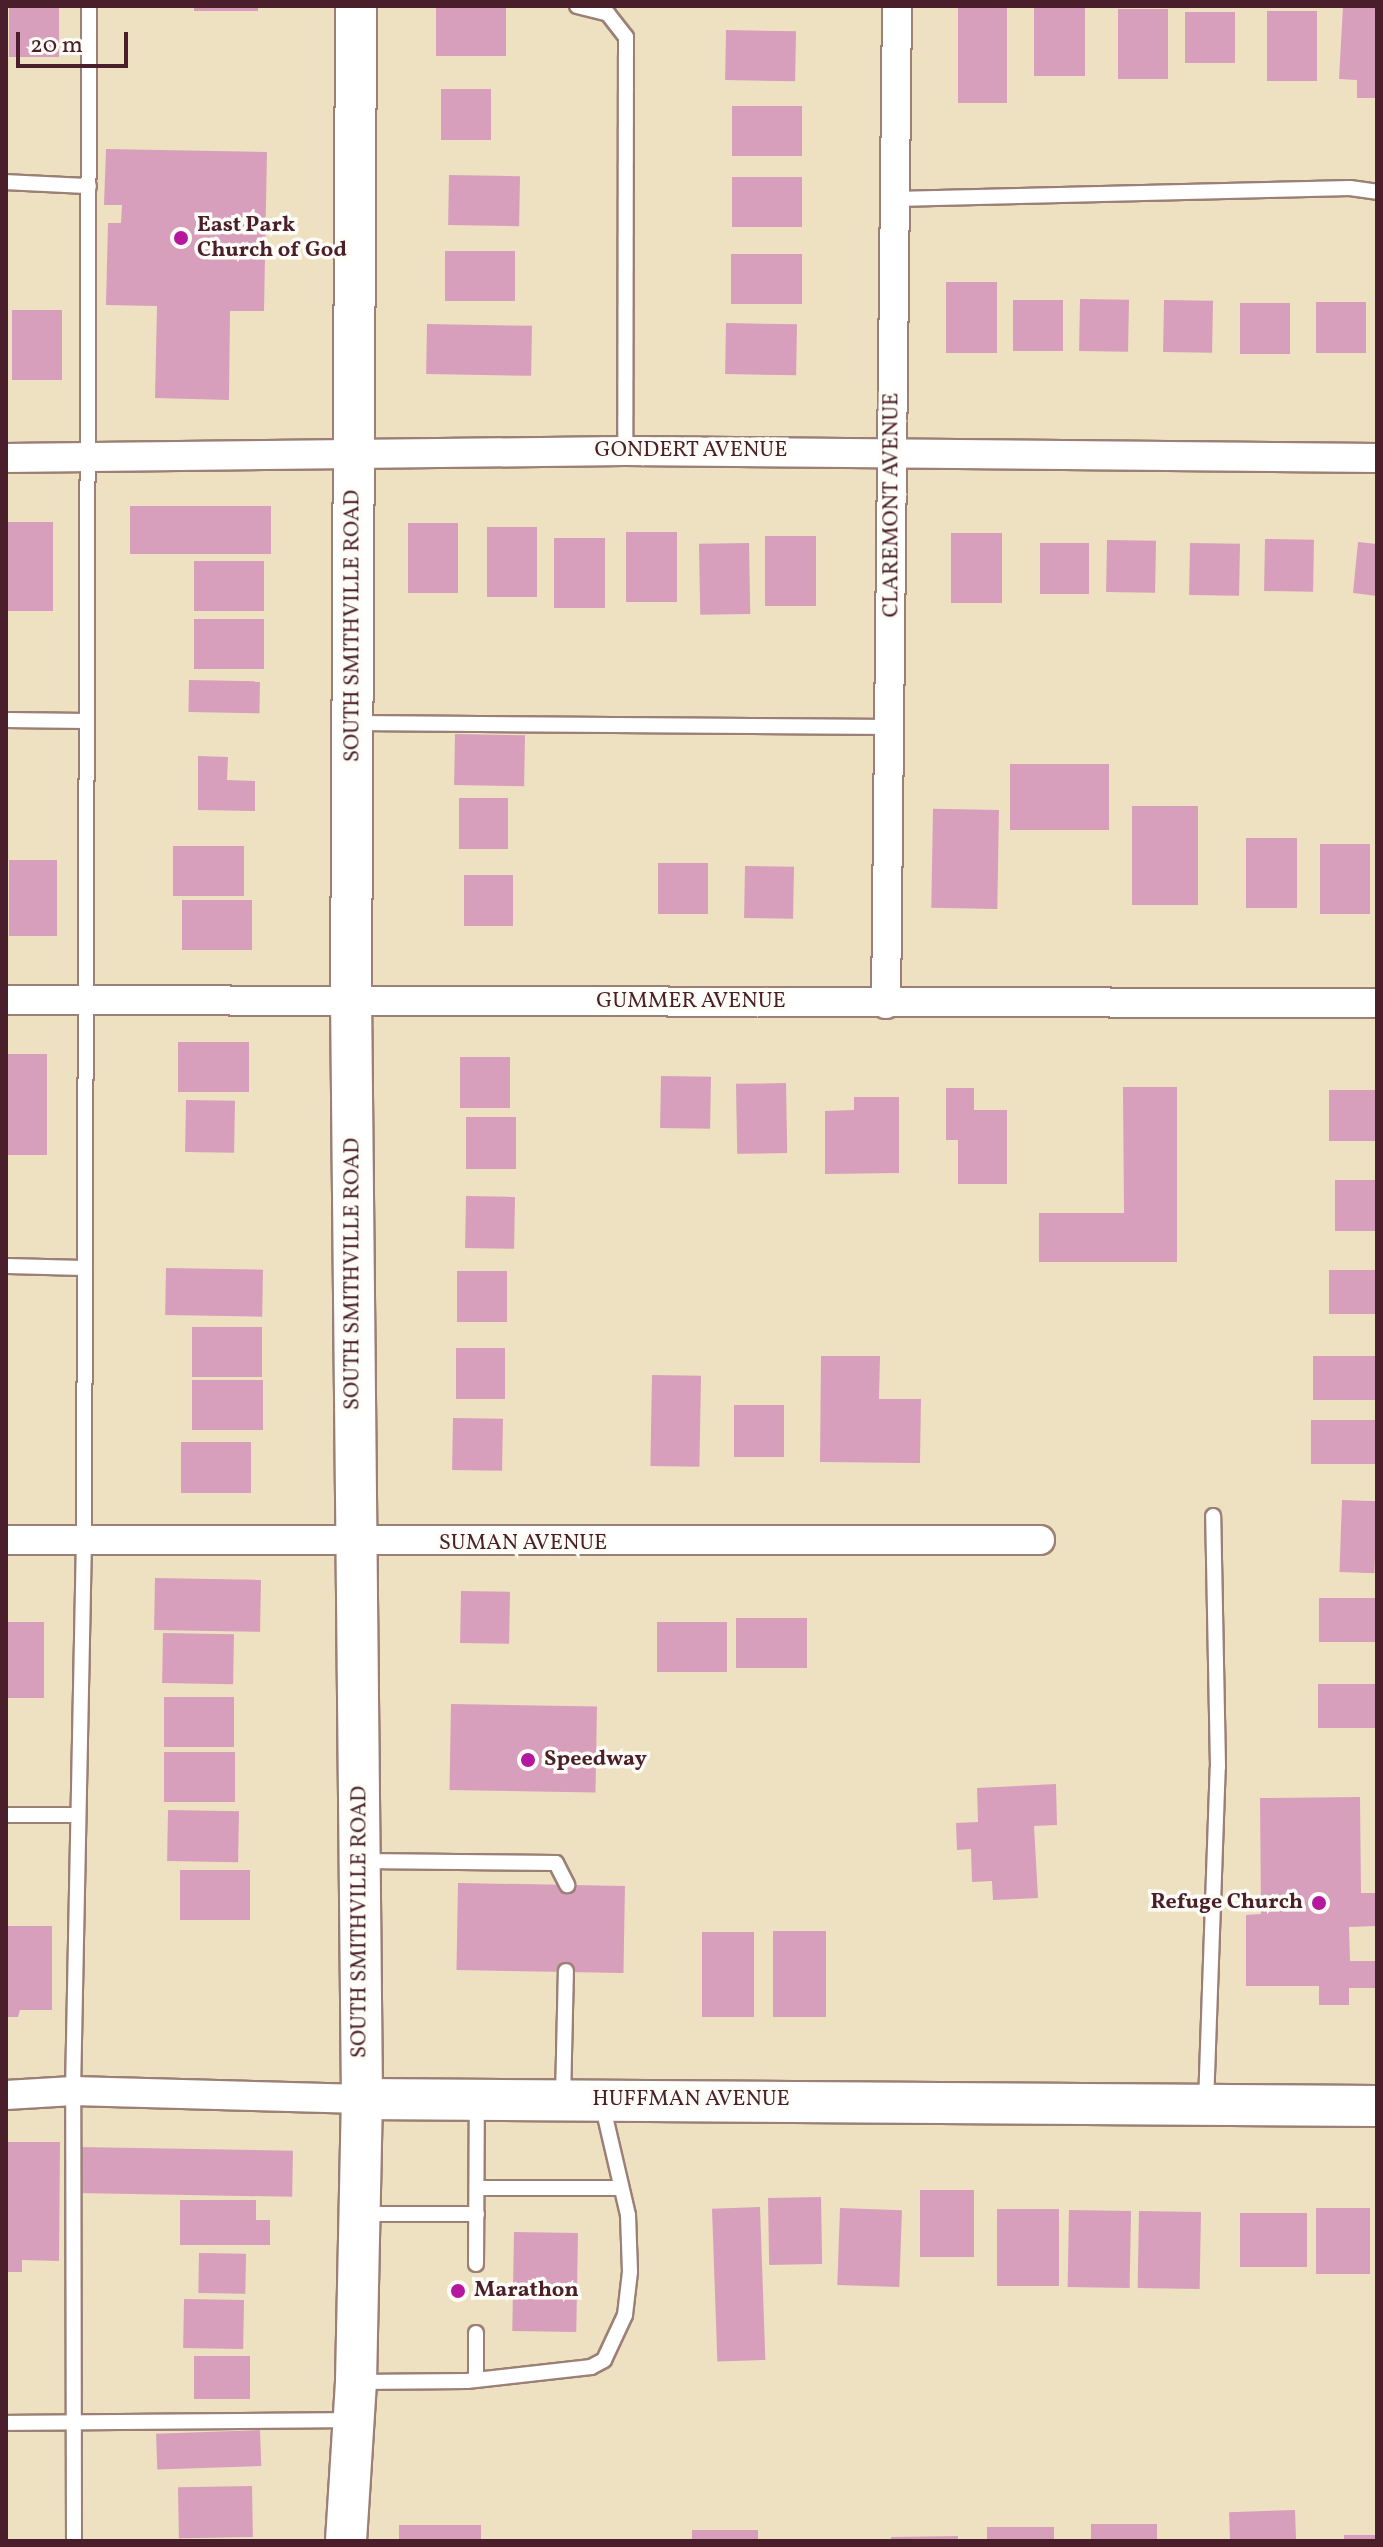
<!DOCTYPE html>
<style>
body{margin:0}
#map{position:relative;width:1383px;height:2547px;overflow:hidden;background:#eee1c1;font-family:Vollkorn,serif}
div>[style]{position:absolute}
[style*='--x']{left:calc(var(--x)*1px);top:calc(var(--y)*1px);width:calc(var(--w)*1px);rotate:calc(var(--a)*1deg)}
.building>*{inset:0;background:#d79fbb;transform-origin:0 0}
.roads{filter:drop-shadow(2px 0 #9c8076) drop-shadow(-2px 0 #9c8076) drop-shadow(0 2px #9c8076) drop-shadow(0 -2px #9c8076)}
.lane>*{height:14px;margin:-7px;padding:0 7px;transform-origin:7px;border-radius:7px;background:#fff}
.street>*{height:28px;margin:-14px;padding:0 14px;transform-origin:14px;border-radius:14px;background:#fff}
.secondary>*{height:40px;margin:-20px;padding:0 20px;transform-origin:20px;border-radius:20px;background:#fff}
.dots>*{width:22px;height:22px;translate:-50% -50%;box-sizing:border-box;border:4px solid #fdfcf7;border-radius:50%}
span{translate:-50% -50%;white-space:nowrap;text-align:center;line-height:1.15;-webkit-text-stroke:7px #fdfcf7;paint-order:stroke}
.poi-label{font-size:22px;color:#4a1f2b;font-weight:700}
.left{translate:0 -50%;text-align:left}
.right{translate:-100% -50%;text-align:right}
.street-label{font-size:22px;color:#4a1f2b}
.frame{position:absolute;inset:0;border:8px solid #4a1f2b;pointer-events:none}
.scale{position:absolute;left:16px;top:32px;width:112px;height:36px;box-sizing:border-box;border:4px solid #4a1f2b;border-top:0;padding-left:10px;font-size:24px;line-height:28px;white-space:nowrap;color:#4a1f2b;-webkit-text-stroke:6px #fdfcf7;paint-order:stroke}
</style>
<div id="map">
<div class="building">
<i style="left:9px;top:6px;width:50px;height:51px"></i>
<i style="left:194px;top:6px;width:64px;height:5px"></i>
<i style="left:436px;top:6px;width:70px;height:50px"></i>
<i style="left:958px;top:6px;width:49px;height:97px"></i>
<i style="left:1034px;top:6px;width:51px;height:70px"></i>
<i style="clip-path:polygon(1343px 6px,1377px 6px,1377px 98px,1357px 98px,1357px 80px,1339px 79px)"></i>
<i style="left:1118px;top:9px;width:50px;height:70px"></i>
<i style="left:1267px;top:11px;width:50px;height:70px"></i>
<i style="left:1185px;top:12px;width:50px;height:51px"></i>
<i style="left:726px;top:30px;width:70px;height:50px;rotate:1deg"></i>
<i style="left:441px;top:89px;width:50px;height:51px"></i>
<i style="left:732px;top:106px;width:70px;height:50px"></i>
<i style="clip-path:polygon(106px 149px,267px 152px,264px 311px,230px 311px,229px 400px,155px 398px,157px 306px,106px 305px,108px 223px,121px 223px,122px 205px,104px 205px)"></i>
<i style="left:449px;top:175px;width:71px;height:50px;rotate:1deg"></i>
<i style="left:732px;top:177px;width:70px;height:50px"></i>
<i style="left:445px;top:251px;width:70px;height:50px"></i>
<i style="left:731px;top:254px;width:71px;height:50px"></i>
<i style="left:997px;top:282px;width:71px;height:51px;rotate:90deg"></i>
<i style="left:1080px;top:299px;width:49px;height:52px;rotate:1deg"></i>
<i style="left:1013px;top:300px;width:50px;height:51px"></i>
<i style="left:1164px;top:300px;width:49px;height:52px;rotate:1deg"></i>
<i style="left:1316px;top:302px;width:50px;height:51px"></i>
<i style="left:1240px;top:303px;width:50px;height:51px"></i>
<i style="left:12px;top:310px;width:50px;height:70px"></i>
<i style="left:726px;top:323px;width:71px;height:51px;rotate:1deg"></i>
<i style="left:427px;top:324px;width:105px;height:50px;rotate:1deg"></i>
<i style="left:130px;top:506px;width:141px;height:48px"></i>
<i style="left:7px;top:522px;width:46px;height:89px"></i>
<i style="left:458px;top:523px;width:70px;height:50px;rotate:90deg"></i>
<i style="left:487px;top:527px;width:50px;height:70px"></i>
<i style="left:626px;top:532px;width:51px;height:70px"></i>
<i style="left:951px;top:533px;width:51px;height:70px"></i>
<i style="left:765px;top:536px;width:51px;height:70px"></i>
<i style="left:554px;top:538px;width:51px;height:70px"></i>
<i style="left:1265px;top:539px;width:49px;height:52px;rotate:1deg"></i>
<i style="left:1107px;top:540px;width:49px;height:52px;rotate:1deg"></i>
<i style="clip-path:polygon(1358px 542px,1377px 544px,1377px 596px,1353px 593px)"></i>
<i style="left:749px;top:543px;width:71px;height:50px;rotate:89deg"></i>
<i style="left:1040px;top:543px;width:49px;height:51px"></i>
<i style="left:1190px;top:543px;width:50px;height:52px;rotate:1deg"></i>
<i style="left:194px;top:561px;width:70px;height:50px"></i>
<i style="left:194px;top:619px;width:70px;height:50px"></i>
<i style="left:189px;top:680px;width:71px;height:32px;rotate:1deg"></i>
<i style="left:455px;top:734px;width:70px;height:51px;rotate:1deg"></i>
<i style="clip-path:polygon(198px 756px,228px 757px,227px 780px,255px 781px,255px 811px,198px 810px)"></i>
<i style="left:1109px;top:764px;width:66px;height:99px;rotate:90deg"></i>
<i style="left:459px;top:798px;width:49px;height:51px"></i>
<i style="left:1198px;top:806px;width:99px;height:66px;rotate:90deg"></i>
<i style="left:999px;top:810px;width:99px;height:66px;rotate:91deg"></i>
<i style="left:1297px;top:838px;width:70px;height:51px;rotate:90deg"></i>
<i style="left:1320px;top:844px;width:50px;height:70px"></i>
<i style="left:173px;top:846px;width:71px;height:50px"></i>
<i style="left:9px;top:860px;width:48px;height:76px"></i>
<i style="left:658px;top:863px;width:50px;height:51px"></i>
<i style="left:745px;top:866px;width:49px;height:52px;rotate:1deg"></i>
<i style="left:464px;top:875px;width:49px;height:51px"></i>
<i style="left:182px;top:900px;width:70px;height:50px"></i>
<i style="left:178px;top:1042px;width:71px;height:50px"></i>
<i style="left:6px;top:1054px;width:41px;height:101px"></i>
<i style="left:460px;top:1057px;width:50px;height:51px"></i>
<i style="left:661px;top:1076px;width:50px;height:52px;rotate:1deg"></i>
<i style="left:786px;top:1083px;width:70px;height:50px;rotate:89deg"></i>
<i style="clip-path:polygon(1123px 1087px,1177px 1087px,1177px 1262px,1039px 1262px,1039px 1213px,1124px 1213px)"></i>
<i style="clip-path:polygon(946px 1088px,974px 1088px,974px 1110px,1007px 1110px,1007px 1184px,958px 1184px,958px 1140px,946px 1140px)"></i>
<i style="left:1377px;top:1090px;width:51px;height:48px;rotate:90deg"></i>
<i style="clip-path:polygon(854px 1097px,899px 1097px,899px 1173px,825px 1174px,825px 1111px,854px 1110px)"></i>
<i style="left:186px;top:1100px;width:49px;height:52px;rotate:1deg"></i>
<i style="left:466px;top:1117px;width:50px;height:52px"></i>
<i style="left:1377px;top:1180px;width:51px;height:42px;rotate:90deg"></i>
<i style="left:466px;top:1196px;width:49px;height:52px;rotate:1deg"></i>
<i style="left:166px;top:1268px;width:97px;height:47px;rotate:1deg"></i>
<i style="left:1329px;top:1270px;width:48px;height:44px"></i>
<i style="left:457px;top:1271px;width:50px;height:51px"></i>
<i style="left:192px;top:1327px;width:70px;height:50px"></i>
<i style="left:456px;top:1348px;width:49px;height:51px"></i>
<i style="clip-path:polygon(821px 1356px,880px 1356px,879px 1399px,921px 1399px,920px 1463px,820px 1462px)"></i>
<i style="left:1377px;top:1356px;width:44px;height:64px;rotate:90deg"></i>
<i style="left:652px;top:1375px;width:49px;height:91px;rotate:1deg"></i>
<i style="left:192px;top:1380px;width:71px;height:50px"></i>
<i style="left:734px;top:1405px;width:50px;height:52px"></i>
<i style="left:453px;top:1418px;width:50px;height:52px;rotate:1deg"></i>
<i style="left:1377px;top:1420px;width:44px;height:66px;rotate:90deg"></i>
<i style="left:181px;top:1442px;width:70px;height:51px"></i>
<i style="left:1342px;top:1500px;width:35px;height:72px;rotate:2deg"></i>
<i style="left:155px;top:1578px;width:106px;height:52px;rotate:1deg"></i>
<i style="left:461px;top:1591px;width:49px;height:52px;rotate:1deg"></i>
<i style="left:1319px;top:1598px;width:58px;height:44px"></i>
<i style="left:736px;top:1618px;width:71px;height:50px"></i>
<i style="left:6px;top:1622px;width:38px;height:76px"></i>
<i style="left:657px;top:1622px;width:70px;height:50px"></i>
<i style="left:163px;top:1633px;width:71px;height:50px;rotate:1deg"></i>
<i style="left:1377px;top:1684px;width:44px;height:59px;rotate:90deg"></i>
<i style="left:164px;top:1697px;width:70px;height:50px"></i>
<i style="left:451px;top:1704px;width:146px;height:86px;rotate:1deg"></i>
<i style="left:164px;top:1752px;width:71px;height:50px"></i>
<i style="clip-path:polygon(1056px 1784px,1057px 1825px,1034px 1826px,1038px 1898px,993px 1900px,992px 1881px,972px 1882px,971px 1849px,957px 1850px,956px 1823px,978px 1822px,977px 1788px)"></i>
<i style="clip-path:polygon(1360px 1797px,1361px 1893px,1377px 1893px,1377px 1926px,1349px 1927px,1350px 1961px,1377px 1961px,1377px 1988px,1349px 1988px,1349px 2005px,1319px 2005px,1319px 1986px,1246px 1986px,1246px 1915px,1261px 1914px,1260px 1798px)"></i>
<i style="left:168px;top:1810px;width:71px;height:51px;rotate:1deg"></i>
<i style="left:180px;top:1870px;width:70px;height:50px"></i>
<i style="left:458px;top:1883px;width:167px;height:87px;rotate:1deg"></i>
<i style="clip-path:polygon(6px 1926px,52px 1926px,52px 2010px,20px 2010px,18px 2017px,6px 2017px)"></i>
<i style="left:773px;top:1931px;width:53px;height:86px"></i>
<i style="left:702px;top:1932px;width:52px;height:85px"></i>
<i style="clip-path:polygon(6px 2142px,60px 2142px,59px 2261px,22px 2260px,22px 2272px,6px 2272px)"></i>
<i style="left:77px;top:2147px;width:216px;height:46px;rotate:1deg"></i>
<i style="left:920px;top:2190px;width:54px;height:67px"></i>
<i style="left:821px;top:2197px;width:67px;height:53px;rotate:89deg"></i>
<i style="clip-path:polygon(180px 2200px,256px 2200px,256px 2220px,270px 2220px,270px 2245px,180px 2245px)"></i>
<i style="left:760px;top:2207px;width:153px;height:48px;rotate:88deg"></i>
<i style="left:840px;top:2208px;width:62px;height:77px;rotate:2deg"></i>
<i style="left:1316px;top:2208px;width:54px;height:66px"></i>
<i style="left:997px;top:2209px;width:62px;height:77px"></i>
<i style="left:1069px;top:2210px;width:62px;height:77px;rotate:1deg"></i>
<i style="left:1139px;top:2211px;width:62px;height:77px;rotate:1deg"></i>
<i style="left:1240px;top:2213px;width:67px;height:54px"></i>
<i style="left:514px;top:2232px;width:64px;height:99px;rotate:1deg"></i>
<i style="left:199px;top:2253px;width:47px;height:40px;rotate:1deg"></i>
<i style="left:184px;top:2299px;width:60px;height:49px;rotate:1deg"></i>
<i style="left:194px;top:2356px;width:56px;height:43px"></i>
<i style="left:260px;top:2430px;width:36px;height:104px;rotate:88deg"></i>
<i style="left:252px;top:2486px;width:51px;height:74px;rotate:89deg"></i>
<i style="left:1295px;top:2510px;width:31px;height:66px;rotate:88deg"></i>
<i style="left:1091px;top:2524px;width:66px;height:17px"></i>
<i style="left:399px;top:2525px;width:82px;height:16px"></i>
<i style="left:1054px;top:2527px;width:14px;height:67px;rotate:90deg"></i>
<i style="left:692px;top:2530px;width:66px;height:11px"></i>
<i style="left:1344px;top:2535px;width:33px;height:6px"></i>
<i style="clip-path:polygon(958px 2536px,958px 2541px,891px 2541px,891px 2537px)"></i>
</div>
<div class="roads">
<div class="lane">
<i style="--x:577;--y:6;--w:32;--a:14"></i>
<i style="--x:608;--y:14;--w:29;--a:52"></i>
<i style="--x:626;--y:37;--w:414;--a:90.1"></i>
<i style="--x:6;--y:182;--w:83;--a:2.8"></i>
<i style="--x:895;--y:199;--w:455;--a:-1.4"></i>
<i style="--x:1350;--y:188;--w:27;--a:8"></i>
<i style="--x:6;--y:720;--w:80;--a:0.7"></i>
<i style="--x:355;--y:723;--w:536;--a:0.43"></i>
<i style="--x:6;--y:1266;--w:79;--a:1.5"></i>
<i style="--x:6;--y:1815;--w:72;--a:0"></i>
<i style="--x:361;--y:1861;--w:195;--a:0.6"></i>
<i style="--x:556;--y:1863;--w:25;--a:63"></i>
<i style="--x:563;--y:2099;--w:128;--a:-88.7"></i>
<i style="--x:1206;--y:2104;--w:337;--a:-88"></i>
<i style="--x:1218;--y:1767;--w:251;--a:-91.1"></i>
<i style="--x:477;--y:2188;--w:144;--a:0"></i>
<i style="--x:361;--y:2214;--w:116;--a:0"></i>
<i style="--x:476;--y:2264;--w:164;--a:-89.7"></i>
<i style="--x:476;--y:2380;--w:47;--a:-90"></i>
<i style="--x:357;--y:2382;--w:110;--a:-0.5"></i>
<i style="--x:467;--y:2381;--w:125;--a:-6.4"></i>
<i style="--x:591;--y:2367;--w:15;--a:-28"></i>
<i style="--x:604;--y:2360;--w:50;--a:-65"></i>
<i style="--x:625;--y:2315;--w:43;--a:-83.4"></i>
<i style="--x:630;--y:2272;--w:57;--a:-92"></i>
<i style="--x:628;--y:2215;--w:115;--a:-103.1"></i>
<i style="--x:6;--y:2423;--w:347;--a:-0.5"></i>
<i style="--x:74;--y:2541;--w:450;--a:-90.1"></i>
<i style="--x:73;--y:2091;--w:551;--a:-88.86"></i>
<i style="--x:84;--y:1540;--w:1534;--a:-89.81"></i>
</div>
<div class="street">
<i style="--x:6;--y:458;--w:619;--a:-0.65"></i>
<i style="--x:625;--y:451;--w:752;--a:0.53"></i>
<i style="--x:6;--y:1000;--w:1371;--a:0.13"></i>
<i style="--x:886;--y:1004;--w:998;--a:-89.37"></i>
<i style="--x:6;--y:1540;--w:1034;--a:0"></i>
<i style="--x:6;--y:2095;--w:67;--a:-3.4"></i>
<i style="--x:73;--y:2091;--w:289;--a:1.6"></i>
</div>
<div class="secondary">
<i style="--x:362;--y:2099;--w:1015;--a:0.4"></i>
<i style="--x:346;--y:2541;--w:159;--a:-86.4"></i>
<i style="--x:356;--y:2382;--w:283;--a:-88.8"></i>
<i style="--x:362;--y:2099;--w:1099;--a:-90.57"></i>
<i style="--x:351;--y:1000;--w:994;--a:-89.71"></i>
</div>
</div>
<div class="dots">
<i style="left:181px;top:238px;background:#b5179e"></i>
<i style="left:528px;top:1760px;background:#b5179e"></i>
<i style="left:1319px;top:1903px;background:#b5179e"></i>
<i style="left:458px;top:2291px;background:#b5179e"></i>
</div>
<div class="poi-label">
<span class="left" style="left:197px;top:238px">East Park<br>Church of God</span>
<span class="left" style="left:544px;top:1760px">Speedway</span>
<span class="right" style="left:1303px;top:1903px">Refuge Church</span>
<span class="left" style="left:474px;top:2291px">Marathon</span>
</div>
<div class="street-label">
<span style="left:691px;top:451px">GONDERT AVENUE</span>
<span style="left:892px;top:505px;rotate:-90deg">CLAREMONT AVENUE</span>
<span style="left:353px;top:626px;rotate:-90deg">SOUTH SMITHVILLE ROAD</span>
<span style="left:691px;top:1002px">GUMMER AVENUE</span>
<span style="left:353px;top:1274px;rotate:-90deg">SOUTH SMITHVILLE ROAD</span>
<span style="left:523px;top:1544px">SUMAN AVENUE</span>
<span style="left:360px;top:1922px;rotate:-90deg">SOUTH SMITHVILLE ROAD</span>
<span style="left:691px;top:2100px">HUFFMAN AVENUE</span>
</div>
<div class="frame"></div>
<div class="scale">20 m</div>
</div>
